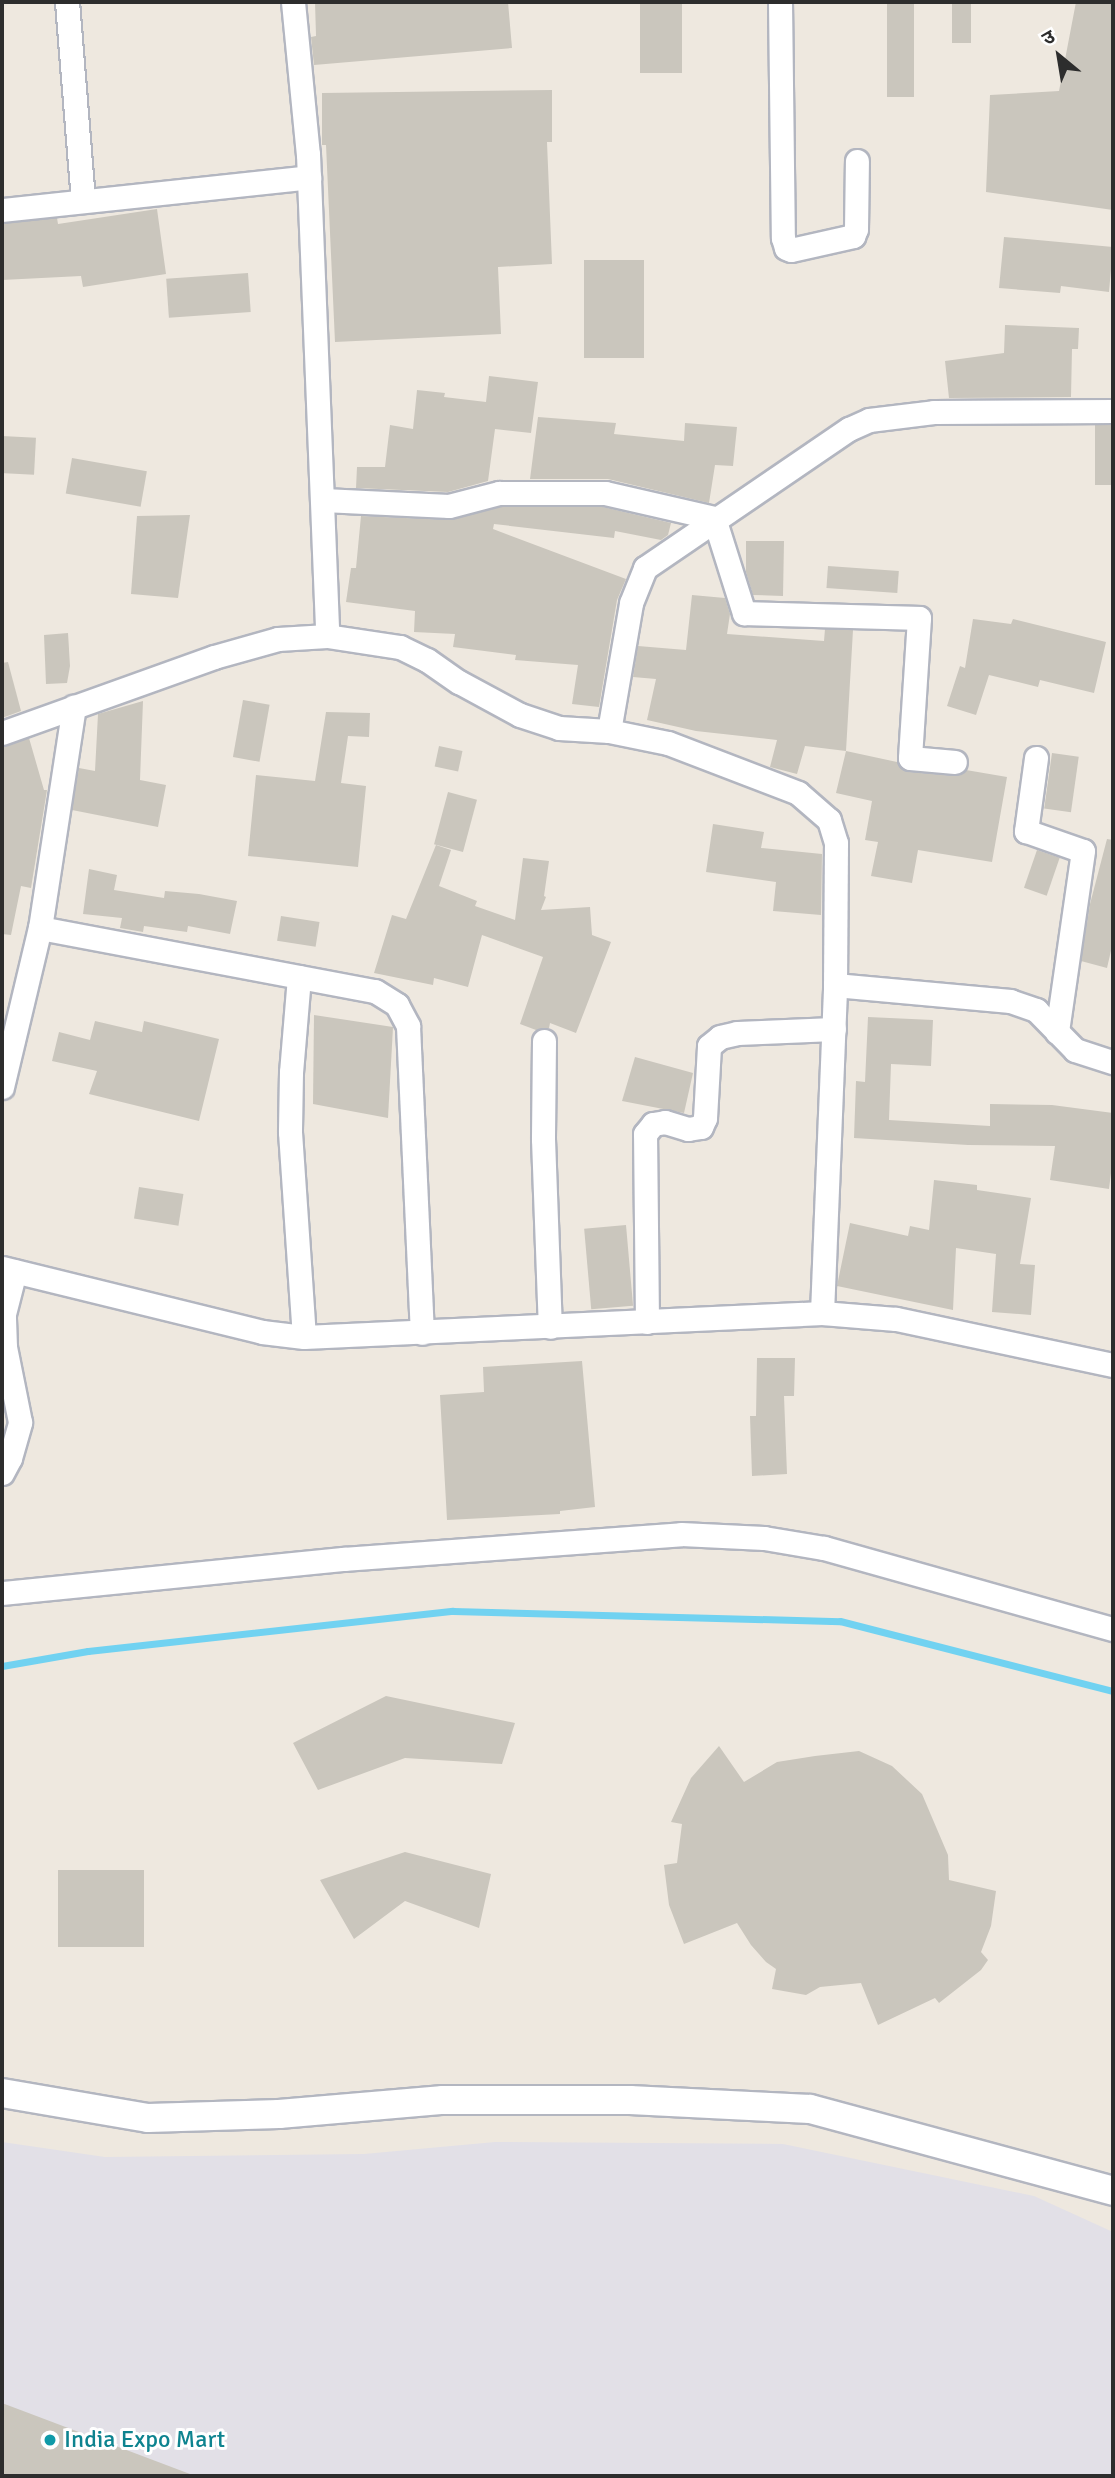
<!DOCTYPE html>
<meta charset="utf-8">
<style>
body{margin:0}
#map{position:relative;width:1115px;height:2478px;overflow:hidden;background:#eee8df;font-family:Signika,"Noto Sans Devanagari",sans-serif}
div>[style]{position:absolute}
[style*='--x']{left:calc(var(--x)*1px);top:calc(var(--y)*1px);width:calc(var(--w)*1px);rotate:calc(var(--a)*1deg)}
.industrial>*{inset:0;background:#e2e0e7}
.stream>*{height:7px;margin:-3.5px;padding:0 3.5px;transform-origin:3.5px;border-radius:3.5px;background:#71d2f1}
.building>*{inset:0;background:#cac6bd;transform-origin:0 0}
.roads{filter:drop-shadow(2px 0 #b3b6c0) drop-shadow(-2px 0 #b3b6c0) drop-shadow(0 2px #b3b6c0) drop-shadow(0 -2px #b3b6c0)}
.minor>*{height:23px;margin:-11.5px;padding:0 11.5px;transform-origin:11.5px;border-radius:11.5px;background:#fff}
.tertiary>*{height:28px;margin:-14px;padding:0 14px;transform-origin:14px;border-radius:14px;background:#fff}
.dots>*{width:19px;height:19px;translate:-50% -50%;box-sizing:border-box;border:4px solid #fff;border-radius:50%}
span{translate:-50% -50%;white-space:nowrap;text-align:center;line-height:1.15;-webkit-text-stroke:6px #fff;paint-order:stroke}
.culture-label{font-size:24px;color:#0d838f}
.left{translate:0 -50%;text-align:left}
.frame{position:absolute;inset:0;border:4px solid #2d2d2d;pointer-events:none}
.north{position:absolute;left:1024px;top:21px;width:70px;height:70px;-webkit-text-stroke:5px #fff;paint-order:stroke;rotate:330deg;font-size:19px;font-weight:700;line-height:28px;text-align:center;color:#2d2d2d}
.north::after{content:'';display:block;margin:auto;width:24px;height:32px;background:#2d2d2d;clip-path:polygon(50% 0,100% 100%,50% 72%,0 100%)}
</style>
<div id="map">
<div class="industrial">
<i style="clip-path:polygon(2px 2142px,105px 2157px,364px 2154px,495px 2142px,783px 2144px,1034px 2196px,1113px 2232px,1113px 2476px,2px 2476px)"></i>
</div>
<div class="stream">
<i style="--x:2;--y:1666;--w:87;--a:-9.9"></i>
<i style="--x:88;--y:1651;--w:367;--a:-6.3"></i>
<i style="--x:453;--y:1611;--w:387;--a:1.5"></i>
<i style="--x:840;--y:1621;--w:282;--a:14.4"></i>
</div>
<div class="building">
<i style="clip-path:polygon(315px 2px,508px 2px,512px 48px,314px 65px,311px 37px,316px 36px)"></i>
<i style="left:640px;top:2px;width:42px;height:71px"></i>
<i style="left:887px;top:2px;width:27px;height:95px"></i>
<i style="left:952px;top:2px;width:19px;height:41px"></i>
<i style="clip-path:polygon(1076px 2px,1113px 2px,1113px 210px,986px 192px,990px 95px,1059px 91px)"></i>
<i style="clip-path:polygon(552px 90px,552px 142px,547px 142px,552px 264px,498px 267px,501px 334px,335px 342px,326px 145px,322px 145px,322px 93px)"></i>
<i style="clip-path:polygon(157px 209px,166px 274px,83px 287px,81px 276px,2px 280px,2px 224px,57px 218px,58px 224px)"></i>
<i style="clip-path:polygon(1004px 237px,1113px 247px,1109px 292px,1061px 286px,1060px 293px,999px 288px)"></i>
<i style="left:584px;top:260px;width:60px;height:98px"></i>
<i style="left:248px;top:273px;width:39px;height:82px;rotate:86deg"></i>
<i style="clip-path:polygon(1005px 325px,1079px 328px,1078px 349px,1072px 349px,1071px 397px,949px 398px,945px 361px,1004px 353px)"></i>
<i style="clip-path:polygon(489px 376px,538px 382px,531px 433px,495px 429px,488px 481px,448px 492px,356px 488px,357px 467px,385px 467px,390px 425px,413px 429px,417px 390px,445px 393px,444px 397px,486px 402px)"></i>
<i style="clip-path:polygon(538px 417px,616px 423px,614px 434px,684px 441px,685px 423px,737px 427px,733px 466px,715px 465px,709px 503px,608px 479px,530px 479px)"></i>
<i style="left:1095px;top:425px;width:18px;height:60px"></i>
<i style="left:2px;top:436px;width:34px;height:37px;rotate:3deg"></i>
<i style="left:72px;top:458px;width:76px;height:36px;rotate:10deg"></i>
<i style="clip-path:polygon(501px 507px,603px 507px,671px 523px,668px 535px,661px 540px,615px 531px,614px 538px,494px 524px,493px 529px,626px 579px,617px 600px,599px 707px,572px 704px,578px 665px,515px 660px,516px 655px,453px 647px,455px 634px,414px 632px,415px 611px,346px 602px,351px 568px,356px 568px,361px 516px,449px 520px)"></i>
<i style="clip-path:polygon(190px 515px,178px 598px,131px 594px,137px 516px)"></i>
<i style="clip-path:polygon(746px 541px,784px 541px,783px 596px,753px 595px,746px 572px)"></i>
<i style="left:828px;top:566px;width:71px;height:22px;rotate:4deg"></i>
<i style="clip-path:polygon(692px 595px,725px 598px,730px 614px,727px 634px,824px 641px,825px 629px,853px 630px,846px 751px,805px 746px,797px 774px,770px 767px,777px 740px,696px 731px,647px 720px,656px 679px,633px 677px,638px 646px,686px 650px)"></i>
<i style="clip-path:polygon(973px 619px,1011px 624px,1013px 619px,1106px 642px,1094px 693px,1040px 680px,1038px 687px,989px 675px,976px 715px,947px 706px,960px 666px,965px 668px)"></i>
<i style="clip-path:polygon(68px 633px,70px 666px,67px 683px,46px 684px,44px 635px)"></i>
<i style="clip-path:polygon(8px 662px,21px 711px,2px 718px,2px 663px)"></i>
<i style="left:243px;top:700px;width:27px;height:58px;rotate:10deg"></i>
<i style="clip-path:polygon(143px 701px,140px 780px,166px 785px,158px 827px,72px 810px,79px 768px,95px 771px,98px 714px)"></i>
<i style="clip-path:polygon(326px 712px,370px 713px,369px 737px,348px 736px,341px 783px,366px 786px,358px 867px,248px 856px,256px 775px,315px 781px)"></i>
<i style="clip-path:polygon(29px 738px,44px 790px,47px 790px,31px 888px,21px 886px,11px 935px,2px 934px,2px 747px)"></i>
<i style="left:439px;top:746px;width:24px;height:21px;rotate:12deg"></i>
<i style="clip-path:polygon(846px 751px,897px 762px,902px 769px,909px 772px,954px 776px,966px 770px,1007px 777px,992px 862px,918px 850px,912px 883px,871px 876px,878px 842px,865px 840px,872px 801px,836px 793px)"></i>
<i style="left:1052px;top:753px;width:27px;height:56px;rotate:8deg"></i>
<i style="left:448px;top:792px;width:30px;height:54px;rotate:15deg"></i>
<i style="clip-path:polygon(713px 824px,764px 832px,761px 848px,822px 854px,821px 915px,773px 911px,776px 882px,706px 872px)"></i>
<i style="clip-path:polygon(1107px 839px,1113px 840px,1113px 942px,1107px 968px,1081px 961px,1090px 904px)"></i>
<i style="clip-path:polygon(436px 845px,451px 850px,439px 886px,477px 901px,475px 906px,515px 920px,523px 858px,549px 861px,544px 896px,546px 897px,541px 910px,590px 907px,592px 935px,611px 942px,576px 1033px,550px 1023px,549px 1028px,536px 1030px,520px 1024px,543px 957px,482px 935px,468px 987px,434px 978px,433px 985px,374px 973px,392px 915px,406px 919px)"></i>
<i style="left:1037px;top:850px;width:24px;height:40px;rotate:19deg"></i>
<i style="clip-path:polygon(89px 869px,117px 875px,114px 890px,164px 898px,165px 891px,199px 894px,237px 901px,230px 934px,188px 926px,187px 932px,144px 926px,143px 932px,120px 928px,122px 918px,83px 914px)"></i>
<i style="left:281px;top:916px;width:39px;height:25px;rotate:9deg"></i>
<i style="clip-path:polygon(314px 1015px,393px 1027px,388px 1118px,313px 1104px)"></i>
<i style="clip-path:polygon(868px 1017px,933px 1020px,931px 1066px,891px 1064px,889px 1120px,990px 1126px,990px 1104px,1052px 1105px,1113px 1113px,1113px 1157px,1109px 1189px,1050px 1180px,1055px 1146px,968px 1145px,854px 1138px,856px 1081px,865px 1082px)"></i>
<i style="clip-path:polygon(95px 1021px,142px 1032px,144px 1021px,219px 1039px,199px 1121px,89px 1094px,97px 1071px,52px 1061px,59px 1032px,90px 1040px)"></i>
<i style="clip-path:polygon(635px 1057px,693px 1073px,684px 1113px,622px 1101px)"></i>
<i style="clip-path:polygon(934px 1180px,977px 1185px,977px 1190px,1031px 1198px,1020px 1264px,1035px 1265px,1031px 1315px,992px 1312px,996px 1254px,956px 1248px,953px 1310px,837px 1286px,850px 1223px,908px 1236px,910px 1226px,929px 1230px)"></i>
<i style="left:139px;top:1187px;width:45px;height:32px;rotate:9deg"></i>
<i style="left:626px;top:1225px;width:81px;height:42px;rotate:85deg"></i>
<i style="clip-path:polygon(757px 1358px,795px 1358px,794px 1396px,784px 1396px,787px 1474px,752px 1476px,750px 1416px,756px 1416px)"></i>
<i style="clip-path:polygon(582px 1361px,595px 1507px,560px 1511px,560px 1514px,447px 1520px,440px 1395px,484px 1392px,483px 1367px)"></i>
<i style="clip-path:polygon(386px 1696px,515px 1723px,502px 1764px,405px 1758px,318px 1790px,293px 1743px)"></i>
<i style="clip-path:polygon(719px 1746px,744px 1782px,777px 1762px,815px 1756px,859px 1751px,892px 1766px,922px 1794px,948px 1855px,949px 1880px,996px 1891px,991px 1926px,981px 1952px,988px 1960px,981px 1970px,939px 2003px,935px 1998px,878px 2025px,861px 1983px,820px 1987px,806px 1995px,772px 1989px,776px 1969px,766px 1962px,751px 1945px,737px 1923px,684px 1944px,669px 1905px,664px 1865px,677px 1863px,682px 1824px,671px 1822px,691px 1778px)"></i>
<i style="clip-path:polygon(405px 1852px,491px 1874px,479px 1928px,405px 1901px,354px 1939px,320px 1880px)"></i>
<i style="left:58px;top:1870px;width:86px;height:77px"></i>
<i style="clip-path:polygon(2px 2403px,190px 2474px,189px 2476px,2px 2476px)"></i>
</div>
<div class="roads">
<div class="minor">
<i style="--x:67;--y:2;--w:199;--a:85.4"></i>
<i style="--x:293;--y:2;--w:153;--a:84.4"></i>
<i style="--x:308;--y:154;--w:482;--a:87.7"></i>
<i style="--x:327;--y:636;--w:74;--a:8.6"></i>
<i style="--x:400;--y:647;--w:30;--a:26"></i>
<i style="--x:427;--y:660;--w:39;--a:35"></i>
<i style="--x:459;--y:682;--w:69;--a:28.4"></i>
<i style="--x:520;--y:715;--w:41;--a:18.4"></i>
<i style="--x:559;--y:728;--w:50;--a:3.4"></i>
<i style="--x:609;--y:731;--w:60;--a:11.5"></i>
<i style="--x:668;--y:743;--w:139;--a:21"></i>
<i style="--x:798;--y:793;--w:41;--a:41.1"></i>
<i style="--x:829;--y:820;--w:24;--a:73"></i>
<i style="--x:836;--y:843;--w:142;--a:90.4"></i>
<i style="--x:780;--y:2;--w:236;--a:89.3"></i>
<i style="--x:783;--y:238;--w:10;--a:73"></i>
<i style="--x:786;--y:248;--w:5;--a:22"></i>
<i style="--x:791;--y:250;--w:64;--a:-12.7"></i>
<i style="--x:853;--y:236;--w:8;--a:-67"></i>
<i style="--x:856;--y:229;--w:68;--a:-89.2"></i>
<i style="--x:2;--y:210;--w:309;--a:-6.1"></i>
<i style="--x:323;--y:500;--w:126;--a:2.7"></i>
<i style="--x:449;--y:506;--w:52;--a:-14.6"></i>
<i style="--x:499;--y:493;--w:106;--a:0"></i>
<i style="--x:605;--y:493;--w:112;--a:12.9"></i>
<i style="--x:714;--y:518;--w:100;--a:72.5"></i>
<i style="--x:744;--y:613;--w:175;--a:1.6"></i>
<i style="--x:919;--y:618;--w:140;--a:93.7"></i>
<i style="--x:910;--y:758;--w:45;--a:5.1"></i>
<i style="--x:609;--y:731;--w:130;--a:-80.2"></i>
<i style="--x:631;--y:603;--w:38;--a:-68"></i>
<i style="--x:645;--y:568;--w:247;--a:-34.3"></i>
<i style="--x:849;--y:429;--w:22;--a:-24"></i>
<i style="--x:869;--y:420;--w:65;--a:-7"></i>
<i style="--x:934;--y:412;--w:179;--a:-0.3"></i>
<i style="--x:2;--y:733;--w:225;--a:-19.7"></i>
<i style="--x:214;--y:657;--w:66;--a:-15.7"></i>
<i style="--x:278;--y:639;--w:49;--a:-3.5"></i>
<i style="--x:1036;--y:758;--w:74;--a:97.8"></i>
<i style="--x:1026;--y:831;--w:60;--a:19.3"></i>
<i style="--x:1083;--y:851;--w:183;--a:98.2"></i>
<i style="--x:40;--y:928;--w:341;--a:10.7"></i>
<i style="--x:375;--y:991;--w:26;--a:32"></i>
<i style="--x:397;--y:1005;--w:24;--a:62"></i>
<i style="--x:408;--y:1026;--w:307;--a:87.4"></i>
<i style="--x:299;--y:977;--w:95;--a:94.8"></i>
<i style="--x:291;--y:1072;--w:60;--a:91"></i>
<i style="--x:290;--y:1132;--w:205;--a:86.1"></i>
<i style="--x:544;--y:1041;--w:98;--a:90.6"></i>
<i style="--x:543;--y:1139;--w:188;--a:87.9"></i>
<i style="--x:2;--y:1087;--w:163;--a:-76.6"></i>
<i style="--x:40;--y:928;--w:224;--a:-81.3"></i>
<i style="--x:2;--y:1268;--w:268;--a:13.8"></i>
<i style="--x:262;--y:1332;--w:42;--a:6.8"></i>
<i style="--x:304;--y:1337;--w:519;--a:-2.65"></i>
<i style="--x:822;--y:1313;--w:74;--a:4.6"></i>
<i style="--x:896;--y:1319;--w:222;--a:12"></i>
<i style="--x:822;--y:1313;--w:328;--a:-87.7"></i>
<i style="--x:835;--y:985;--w:176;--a:5.2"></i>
<i style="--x:1010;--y:1001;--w:28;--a:19"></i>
<i style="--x:1036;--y:1010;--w:56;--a:45.7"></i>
<i style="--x:1075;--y:1050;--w:40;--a:18"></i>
<i style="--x:647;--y:1322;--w:188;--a:-90.6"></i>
<i style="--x:645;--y:1134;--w:13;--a:-51"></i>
<i style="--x:653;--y:1124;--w:12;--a:-9"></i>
<i style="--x:665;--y:1122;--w:24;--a:17"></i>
<i style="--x:688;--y:1129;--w:13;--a:-9"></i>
<i style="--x:701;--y:1127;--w:10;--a:-66"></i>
<i style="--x:705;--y:1118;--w:72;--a:-86.8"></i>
<i style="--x:709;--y:1046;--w:14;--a:-39"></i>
<i style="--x:720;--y:1037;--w:17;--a:-13"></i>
<i style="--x:737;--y:1033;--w:97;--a:-2.4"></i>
<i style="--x:2;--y:1473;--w:17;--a:-62"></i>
<i style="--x:10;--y:1458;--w:37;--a:-74"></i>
<i style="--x:20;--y:1422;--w:76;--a:-101.3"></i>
<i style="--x:5;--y:1347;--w:33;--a:-92"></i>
<i style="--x:4;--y:1314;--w:44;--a:-75.7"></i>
<i style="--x:2;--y:1593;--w:343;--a:-5.7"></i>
<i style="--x:343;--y:1559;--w:339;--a:-4.2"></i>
<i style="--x:681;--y:1534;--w:83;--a:2.8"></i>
<i style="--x:764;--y:1538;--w:61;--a:9.5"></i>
<i style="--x:824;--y:1548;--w:300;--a:15.7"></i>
</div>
<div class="tertiary">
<i style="--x:2;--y:2093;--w:148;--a:9.7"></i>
<i style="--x:148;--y:2118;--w:131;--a:-1.7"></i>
<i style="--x:279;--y:2114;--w:165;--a:-4.9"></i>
<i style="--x:443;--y:2100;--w:187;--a:0"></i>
<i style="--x:630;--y:2100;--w:180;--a:2.9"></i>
<i style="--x:810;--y:2109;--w:314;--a:15.1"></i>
</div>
</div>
<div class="dots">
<i style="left:50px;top:2440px;background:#0f9aa8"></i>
</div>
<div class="culture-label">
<span class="left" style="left:64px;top:2440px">India Expo Mart</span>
</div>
<div class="frame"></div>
<div class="north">उ</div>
</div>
